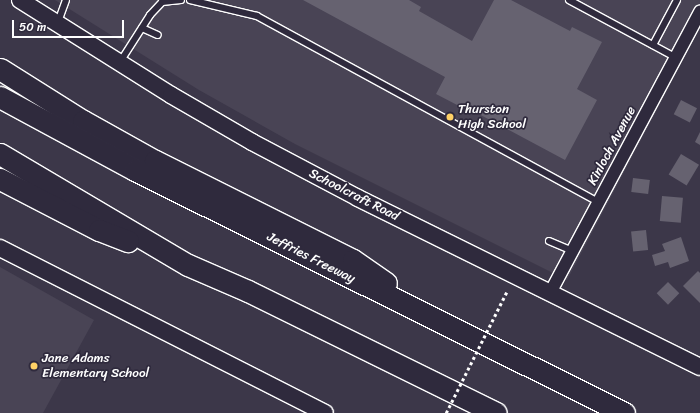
<!DOCTYPE html>
<style>
body{margin:0}
#map{position:relative;width:700px;height:413px;overflow:hidden;background:#3c3749;font-family:Sriracha,sans-serif}
div>[style]{position:absolute}
[style*='--x']{left:calc(var(--x)*1px);top:calc(var(--y)*1px);width:calc(var(--w)*1px);rotate:calc(var(--a)*1deg)}
.built>*{inset:0;background:#494455}
.building>*{inset:0;background:#666270;transform-origin:0 0}
.roads{filter:drop-shadow(1px 0 #fff) drop-shadow(-1px 0 #fff) drop-shadow(0 1px #fff) drop-shadow(0 -1px #fff)}
.lane>*{height:6px;margin:-3px;padding:0 3px;transform-origin:3px;border-radius:3px;background:#2f2a3d}
.street>*{height:12px;margin:-6px;padding:0 6px;transform-origin:6px;border-radius:6px;background:#2f2a3d}
.secondary>*{height:16px;margin:-8px;padding:0 8px;transform-origin:8px;border-radius:8px;background:#2f2a3d}
.highway>*{height:21px;margin:-10.5px;padding:0 10.5px;transform-origin:10.5px;border-radius:10.5px;background:#2f2a3d}
.path-bridge>*{height:2.5px;margin-top:-1.25px;transform-origin:0;background:repeating-linear-gradient(90deg,#fff 0 3px,transparent 0 6px)}
.dots>*{width:11px;height:11px;translate:-50% -50%;box-sizing:border-box;border:2px solid #2f2a3d;border-radius:50%}
span{translate:-50% -50%;white-space:nowrap;text-align:center;line-height:1.15;-webkit-text-stroke:3.5px #2f2a3d;paint-order:stroke}
.poi-label{font-size:13px;color:#fff}
.left{translate:0 -50%;text-align:left}
.street-label{font-size:13px;color:#fff}
.scale{position:absolute;left:12px;top:20px;width:112px;height:18px;box-sizing:border-box;border:2px solid #fff;border-top:0;padding-left:5px;font-size:12px;line-height:14px;white-space:nowrap;color:#fff;-webkit-text-stroke:3px #2f2a3d;paint-order:stroke}
</style>
<div id="map">
<div class="built">
<i style="clip-path:polygon(55px 0,700px 0,700px 28px,567px 280px,295px 144px,199px 90px)"></i>
<i style="clip-path:polygon(0 267px,94px 320px,43px 413px,0 413px)"></i>
</div>
<div class="building">
<i style="clip-path:polygon(303px 0,409px 0,421px 7px,419px 11px,472px 41px,494px 0,511px 0,570px 31px,572px 27px,602px 42px,577px 89px,597px 100px,565px 160px,462px 105px,461px 107px,436px 94px,445px 77px)"></i>
<i style="left:681px;top:100px;width:18px;height:16px;rotate:27deg"></i>
<i style="clip-path:polygon(700px 132px,700px 145px,695px 142px)"></i>
<i style="left:681px;top:154px;width:21px;height:24px;rotate:31deg"></i>
<i style="left:633px;top:178px;width:17px;height:14px;rotate:7deg"></i>
<i style="left:662px;top:196px;width:21px;height:25px;rotate:5deg"></i>
<i style="left:646px;top:230px;width:20px;height:15px;rotate:84deg"></i>
<i style="clip-path:polygon(681px 237px,689px 261px,670px 268px,668px 262px,655px 266px,652px 255px,665px 251px,662px 244px)"></i>
<i style="clip-path:polygon(698px 271px,700px 273px,700px 303px,683px 286px)"></i>
<i style="left:668px;top:282px;width:16px;height:16px;rotate:45deg"></i>
</div>
<div class="roads">
<div class="lane">
<i style="--x:190;--y:0;--w:69;--a:13.4"></i>
<i style="--x:257;--y:16;--w:388;--a:28.6"></i>
<i style="--x:569;--y:0;--w:120;--a:28.3"></i>
<i style="--x:58;--y:22;--w:23;--a:-70"></i>
<i style="--x:142;--y:28;--w:17;--a:24"></i>
<i style="--x:653;--y:45;--w:51;--a:-61.9"></i>
<i style="--x:120;--y:62;--w:56;--a:-57.4"></i>
<i style="--x:150;--y:15;--w:18;--a:-47"></i>
<i style="--x:162;--y:2;--w:19;--a:-6"></i>
<i style="--x:549;--y:241;--w:25;--a:23"></i>
</div>
<div class="street">
<i style="--x:550;--y:293;--w:319;--a:-61.9"></i>
</div>
<div class="secondary">
<i style="--x:20;--y:0;--w:178;--a:32.2"></i>
<i style="--x:171;--y:95;--w:94;--a:30.1"></i>
<i style="--x:252;--y:142;--w:120;--a:27.8"></i>
<i style="--x:358;--y:198;--w:381;--a:26.3"></i>
<i style="--x:0;--y:248;--w:364;--a:26.9"></i>
</div>
<div class="highway">
<i style="--x:0;--y:69;--w:98;--a:32.1"></i>
<i style="--x:83;--y:121;--w:82;--a:29.1"></i>
<i style="--x:155;--y:161;--w:221;--a:26.6"></i>
<i style="--x:353;--y:260;--w:40;--a:34.9"></i>
<i style="--x:0;--y:97;--w:153;--a:28.4"></i>
<i style="--x:135;--y:170;--w:546;--a:26.42"></i>
<i style="--x:0;--y:154;--w:218;--a:30.6"></i>
<i style="--x:188;--y:265;--w:65;--a:23.4"></i>
<i style="--x:248;--y:291;--w:276;--a:26.2"></i>
<i style="--x:0;--y:179;--w:111;--a:27.3"></i>
<i style="--x:99;--y:230;--w:31;--a:21"></i>
</div>
</div>
<div class="path-bridge">
<i style="--x:446;--y:413;--w:136;--a:-63.4"></i>
</div>
<div class="dots">
<i style="left:450px;top:117px;background:#ffd166"></i>
<i style="left:34px;top:366px;background:#ffd166"></i>
</div>
<div class="poi-label">
<span class="left" style="left:458px;top:117px">Thurston<br>High School</span>
<span class="left" style="left:42px;top:366px">Jane Adams<br>Elementary School</span>
</div>
<div class="street-label">
<span style="left:612px;top:146px;rotate:-62deg">Kinloch Avenue</span>
<span style="left:354px;top:195px;rotate:27deg">Schoolcraft Road</span>
<span style="left:311px;top:258px;rotate:27deg">Jeffries Freeway</span>
</div>
<div class="scale">50 m</div>
</div>
